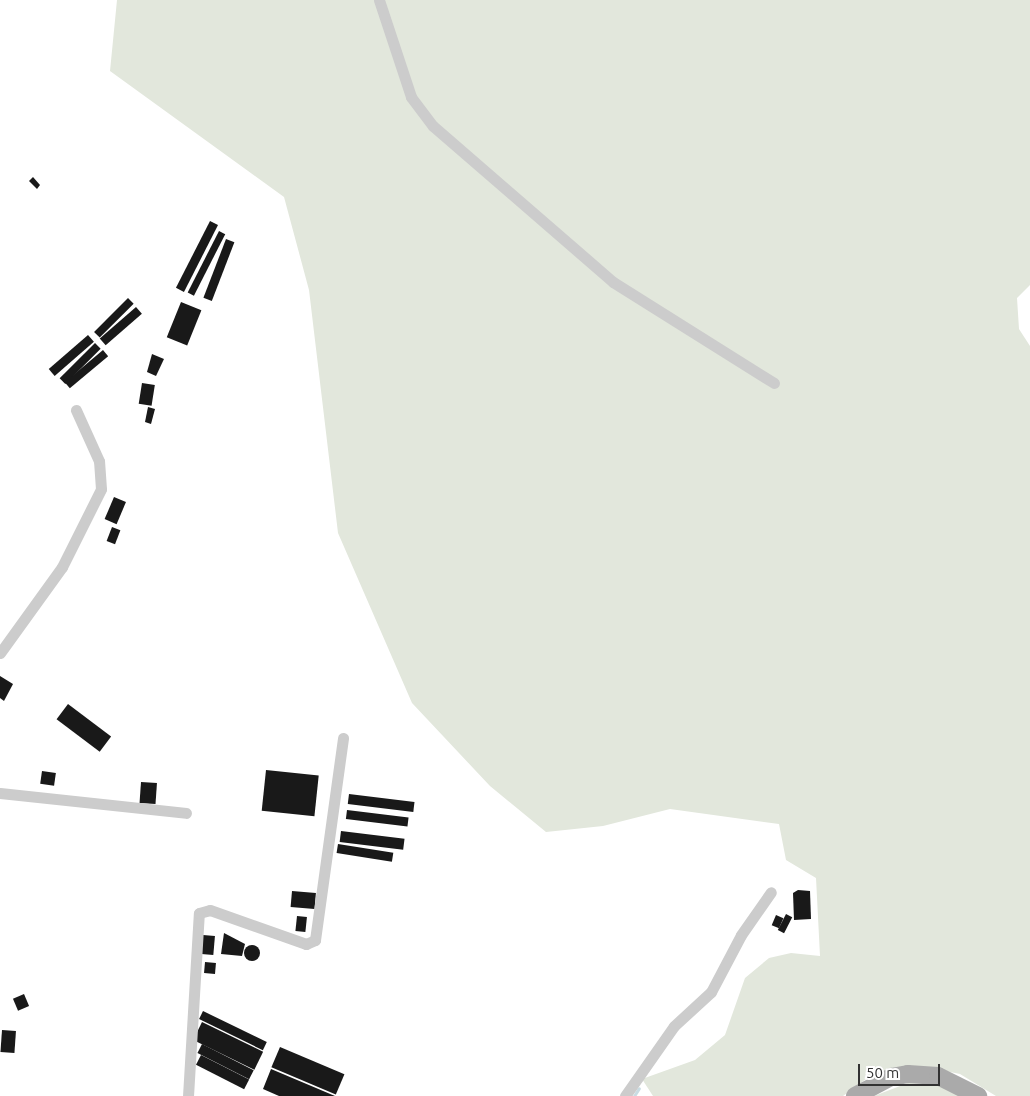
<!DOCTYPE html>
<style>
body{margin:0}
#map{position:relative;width:1030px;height:1096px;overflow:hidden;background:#fff;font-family:Ubuntu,sans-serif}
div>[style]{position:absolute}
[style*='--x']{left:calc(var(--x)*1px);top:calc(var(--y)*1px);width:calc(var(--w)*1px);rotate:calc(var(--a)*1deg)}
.green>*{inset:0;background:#e2e7dc}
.stream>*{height:3px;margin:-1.5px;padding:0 1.5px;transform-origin:1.5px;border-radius:1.5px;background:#c9dce3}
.building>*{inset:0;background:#191919;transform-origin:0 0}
.round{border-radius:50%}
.street>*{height:11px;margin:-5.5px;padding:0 5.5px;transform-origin:5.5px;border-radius:5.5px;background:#ccc}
.primary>*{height:18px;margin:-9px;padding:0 9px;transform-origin:9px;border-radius:9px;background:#aaa}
span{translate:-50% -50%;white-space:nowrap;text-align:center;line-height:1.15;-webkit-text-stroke:5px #fff;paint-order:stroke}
.scale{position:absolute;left:858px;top:1064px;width:82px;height:22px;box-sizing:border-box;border:2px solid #323232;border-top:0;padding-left:6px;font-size:15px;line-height:18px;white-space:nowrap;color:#323232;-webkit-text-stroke:4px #fff;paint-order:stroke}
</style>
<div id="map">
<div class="green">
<i style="clip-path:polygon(117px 0,1030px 0,1030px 285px,1017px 298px,1019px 329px,1030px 346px,1030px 1096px,996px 1096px,960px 1074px,921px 1066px,866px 1079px,843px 1096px,653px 1096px,642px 1079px,695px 1060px,725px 1035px,745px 978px,769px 958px,791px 953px,820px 956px,816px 878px,786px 860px,779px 824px,670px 809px,603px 826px,546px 832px,490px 786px,412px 703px,338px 533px,309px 290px,284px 197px,110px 71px)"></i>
<i style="clip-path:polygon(908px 1083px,935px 1084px,963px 1096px,874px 1096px)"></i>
</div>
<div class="stream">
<i style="--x:634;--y:1096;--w:9;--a:-58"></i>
</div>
<div class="building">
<i style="clip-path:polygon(33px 177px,40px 185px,37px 189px,29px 181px)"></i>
<i style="left:210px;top:221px;width:9px;height:75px;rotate:27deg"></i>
<i style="left:219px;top:231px;width:7px;height:69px;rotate:27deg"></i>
<i style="left:226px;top:239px;width:9px;height:63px;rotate:21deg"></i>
<i style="left:128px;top:298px;width:8px;height:48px;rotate:45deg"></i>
<i style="left:181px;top:302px;width:22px;height:38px;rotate:22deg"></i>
<i style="left:136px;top:307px;width:9px;height:48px;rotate:49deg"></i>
<i style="left:88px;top:335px;width:9px;height:52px;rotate:49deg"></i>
<i style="left:95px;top:343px;width:8px;height:50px;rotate:45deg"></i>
<i style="left:103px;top:350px;width:8px;height:50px;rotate:50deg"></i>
<i style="clip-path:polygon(152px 354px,164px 359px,156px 376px,147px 372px)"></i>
<i style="left:142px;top:383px;width:13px;height:21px;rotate:9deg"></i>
<i style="clip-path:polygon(148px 407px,155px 409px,151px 424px,145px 422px)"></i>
<i style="left:114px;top:497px;width:13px;height:24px;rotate:23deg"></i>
<i style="left:112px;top:527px;width:9px;height:15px;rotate:21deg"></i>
<i style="clip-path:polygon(0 676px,13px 684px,4px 701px,0 698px)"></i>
<i style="left:68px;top:704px;width:54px;height:19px;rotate:37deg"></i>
<i style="left:266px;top:770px;width:53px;height:41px;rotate:6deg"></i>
<i style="left:42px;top:771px;width:14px;height:13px;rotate:8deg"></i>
<i style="left:141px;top:782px;width:16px;height:21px;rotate:4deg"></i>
<i style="left:349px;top:794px;width:66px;height:10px;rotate:7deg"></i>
<i style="left:347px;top:810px;width:62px;height:9px;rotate:7deg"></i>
<i style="left:341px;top:831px;width:64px;height:11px;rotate:7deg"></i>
<i style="left:338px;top:844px;width:56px;height:9px;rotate:9deg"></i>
<i style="clip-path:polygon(798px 890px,810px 891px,811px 919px,794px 920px,793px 893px)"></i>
<i style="left:292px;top:891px;width:24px;height:16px;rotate:5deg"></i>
<i style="left:786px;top:914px;width:7px;height:18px;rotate:27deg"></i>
<i style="left:776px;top:915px;width:8px;height:11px;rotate:23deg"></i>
<i style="left:297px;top:916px;width:10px;height:15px;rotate:6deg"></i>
<i style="clip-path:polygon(224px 933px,245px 944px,242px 956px,221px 954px)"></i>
<i style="left:203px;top:935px;width:12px;height:19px;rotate:5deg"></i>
<i class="round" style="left:244px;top:945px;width:16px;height:16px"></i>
<i style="left:205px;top:962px;width:11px;height:11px;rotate:5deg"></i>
<i style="left:24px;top:994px;width:13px;height:12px;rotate:67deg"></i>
<i style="left:203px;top:1011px;width:71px;height:9px;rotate:26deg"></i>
<i style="left:202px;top:1022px;width:68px;height:20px;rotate:26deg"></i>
<i style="left:2px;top:1030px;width:14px;height:22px;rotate:4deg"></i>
<i style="left:202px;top:1044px;width:58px;height:10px;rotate:27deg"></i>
<i style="left:280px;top:1047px;width:70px;height:22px;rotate:23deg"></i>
<i style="left:201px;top:1055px;width:54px;height:11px;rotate:27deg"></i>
<i style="clip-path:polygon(271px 1069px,335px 1096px,279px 1096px,263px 1089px)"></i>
</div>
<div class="street">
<i style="--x:379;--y:0;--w:102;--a:71.7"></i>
<i style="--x:411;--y:97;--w:36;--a:53"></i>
<i style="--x:433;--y:126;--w:238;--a:40.9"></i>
<i style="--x:613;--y:282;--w:190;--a:32.1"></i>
<i style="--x:0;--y:653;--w:106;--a:-54.2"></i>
<i style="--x:62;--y:567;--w:87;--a:-63.4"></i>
<i style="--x:101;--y:489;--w:28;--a:-94"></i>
<i style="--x:99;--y:461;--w:56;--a:-114.3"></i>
<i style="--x:0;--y:793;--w:187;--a:6.1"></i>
<i style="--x:188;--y:1096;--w:183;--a:-86.6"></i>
<i style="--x:199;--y:913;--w:11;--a:-15"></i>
<i style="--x:210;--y:910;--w:102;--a:19.5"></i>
<i style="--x:306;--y:944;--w:10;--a:-24"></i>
<i style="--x:315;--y:940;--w:204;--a:-82.1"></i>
<i style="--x:625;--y:1096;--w:85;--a:-55"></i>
<i style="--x:674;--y:1026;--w:50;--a:-42.6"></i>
<i style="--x:711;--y:992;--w:64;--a:-62.2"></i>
<i style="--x:741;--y:935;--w:52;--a:-55.1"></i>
</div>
<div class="primary">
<i style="--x:855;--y:1096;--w:41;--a:-27.8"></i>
<i style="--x:891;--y:1077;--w:17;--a:-10"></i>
<i style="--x:908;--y:1074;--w:30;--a:4"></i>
<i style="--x:938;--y:1076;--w:45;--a:26.6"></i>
</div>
<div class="scale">50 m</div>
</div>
